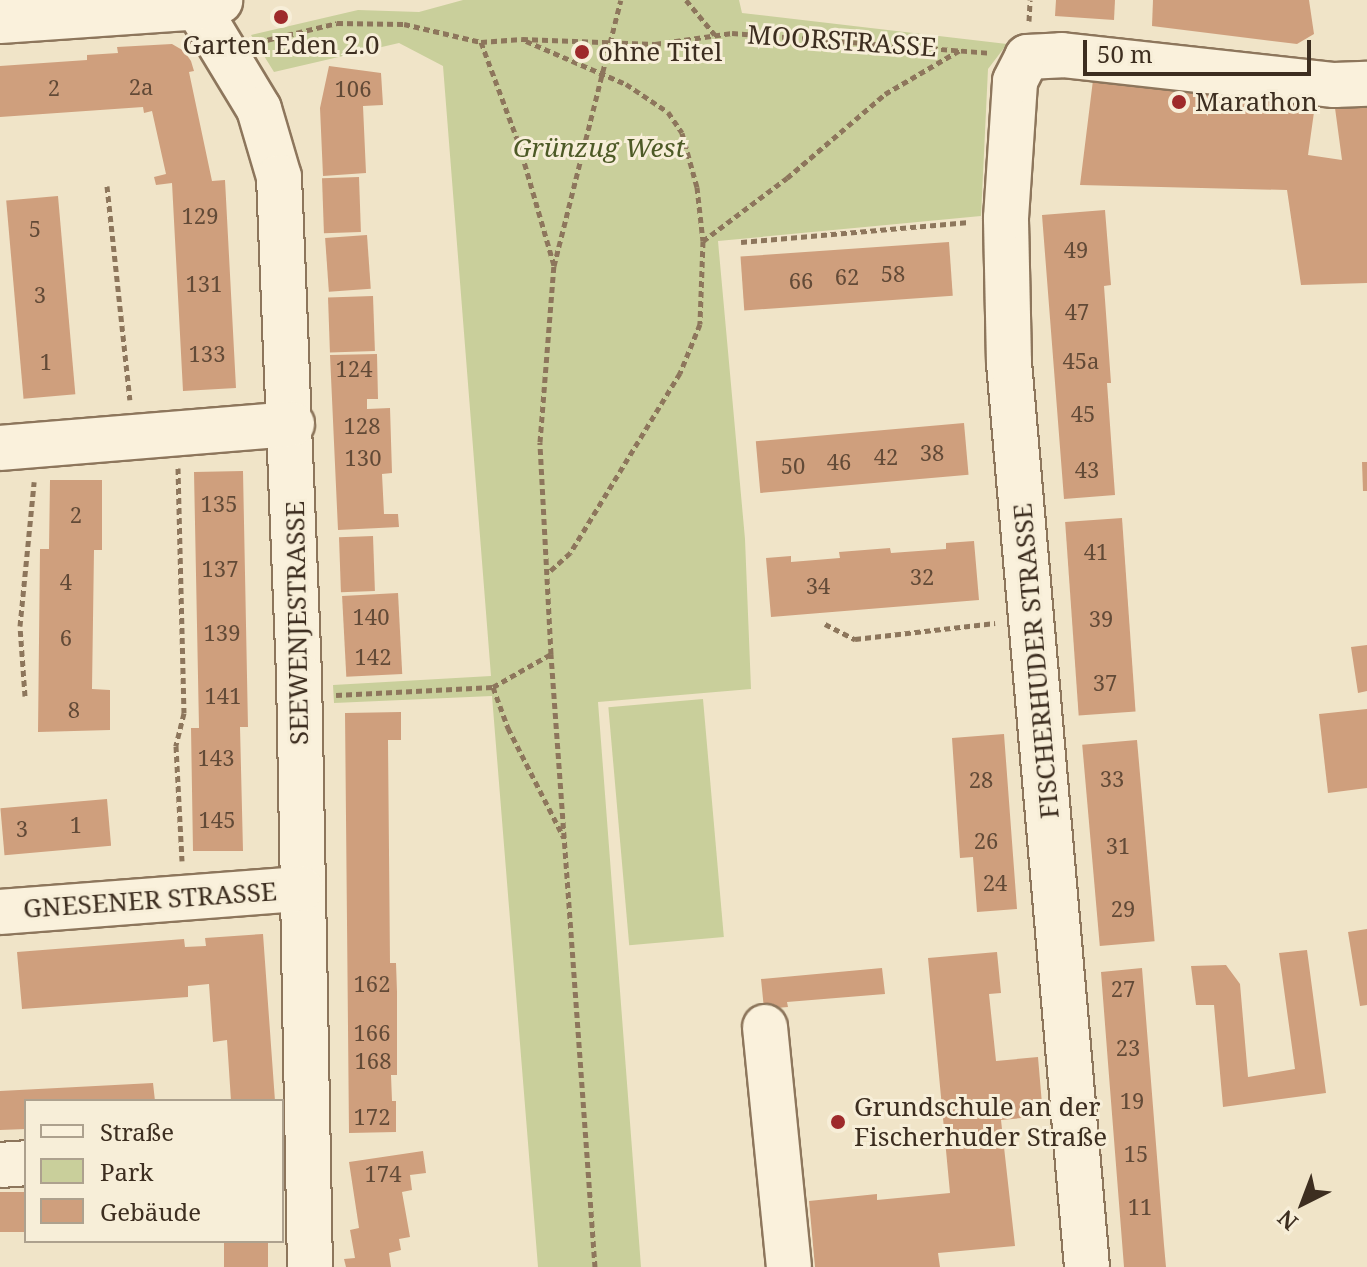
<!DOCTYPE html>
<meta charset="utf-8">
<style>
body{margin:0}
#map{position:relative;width:1367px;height:1267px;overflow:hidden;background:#f0e4c8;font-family:"Noto Serif",serif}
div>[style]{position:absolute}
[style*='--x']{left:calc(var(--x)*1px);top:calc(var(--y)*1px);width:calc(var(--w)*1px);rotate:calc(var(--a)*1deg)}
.green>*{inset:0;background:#c9cf9b;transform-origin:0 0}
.building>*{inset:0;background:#cf9f7d;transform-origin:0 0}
.path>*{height:5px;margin-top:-2.5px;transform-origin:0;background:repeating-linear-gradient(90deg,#8d765c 0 6px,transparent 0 10px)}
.roads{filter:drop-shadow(2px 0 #8d765c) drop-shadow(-2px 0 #8d765c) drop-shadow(0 2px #8d765c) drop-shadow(0 -2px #8d765c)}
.minor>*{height:44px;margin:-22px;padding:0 22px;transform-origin:22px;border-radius:22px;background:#faf1dc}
.dots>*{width:22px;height:22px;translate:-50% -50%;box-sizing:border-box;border:4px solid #f7eed8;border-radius:50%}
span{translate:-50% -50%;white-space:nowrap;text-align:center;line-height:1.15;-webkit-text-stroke:6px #f7eed8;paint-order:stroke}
.number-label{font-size:22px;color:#624a37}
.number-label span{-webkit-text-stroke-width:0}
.street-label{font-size:26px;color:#3d2e20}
.poi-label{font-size:26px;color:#3d2e20}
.left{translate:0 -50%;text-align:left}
.park-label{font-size:26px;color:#4d5a26;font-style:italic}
.legend{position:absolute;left:24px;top:1099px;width:260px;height:144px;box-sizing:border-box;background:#f7eed8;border:2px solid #ada18e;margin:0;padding:10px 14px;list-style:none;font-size:24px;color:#3d2e20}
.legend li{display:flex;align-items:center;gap:16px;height:40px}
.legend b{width:40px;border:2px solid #ada18e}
.north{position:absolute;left:1263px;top:1163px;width:80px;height:80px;-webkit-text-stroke:6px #f7eed8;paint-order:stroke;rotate:222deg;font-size:22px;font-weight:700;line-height:32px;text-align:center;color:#3d2e20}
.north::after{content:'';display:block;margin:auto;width:28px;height:36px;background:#3d2e20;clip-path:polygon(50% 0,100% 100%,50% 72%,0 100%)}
.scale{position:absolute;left:1083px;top:40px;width:228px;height:36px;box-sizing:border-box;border:4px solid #3d2e20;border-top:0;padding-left:10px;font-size:24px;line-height:28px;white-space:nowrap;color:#3d2e20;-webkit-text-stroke:6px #f7eed8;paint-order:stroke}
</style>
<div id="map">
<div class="green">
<i style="clip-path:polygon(463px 0,739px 0,742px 13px,1007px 44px,988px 69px,981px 216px,718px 241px,745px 539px,751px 689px,598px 702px,641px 1267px,538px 1267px,492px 696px,334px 703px,333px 685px,491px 676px,443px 66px,399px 43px,274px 72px,251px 35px,358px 10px,419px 12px)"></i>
<i style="left:703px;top:699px;width:239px;height:95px;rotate:85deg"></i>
</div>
<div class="building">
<i style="clip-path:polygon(1056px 0,1115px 0,1114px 20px,1055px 16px)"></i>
<i style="clip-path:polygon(1153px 0,1309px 0,1314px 34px,1297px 44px,1152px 26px)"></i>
<i style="clip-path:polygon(172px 44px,184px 51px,191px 61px,194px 71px,189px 72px,212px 181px,225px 180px,236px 388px,183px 391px,172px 183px,156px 185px,154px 177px,166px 174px,152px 111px,144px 113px,143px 107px,0 117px,0 66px,87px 60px,87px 55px,118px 53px,117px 47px)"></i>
<i style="clip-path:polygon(329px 66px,381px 73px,383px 105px,363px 106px,366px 173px,323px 176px,320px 108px)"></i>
<i style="clip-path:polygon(1093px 80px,1315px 105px,1308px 155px,1342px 160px,1335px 108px,1367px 104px,1367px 283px,1301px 285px,1287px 190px,1080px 185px)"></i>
<i style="left:359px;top:177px;width:55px;height:37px;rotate:88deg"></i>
<i style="left:58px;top:196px;width:199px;height:52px;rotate:85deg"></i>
<i style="clip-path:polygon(1105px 210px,1111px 285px,1104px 286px,1111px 383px,1107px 383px,1115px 495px,1064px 499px,1042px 215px)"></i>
<i style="left:367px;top:235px;width:54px;height:42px;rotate:86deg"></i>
<i style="left:949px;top:242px;width:54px;height:209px;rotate:86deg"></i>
<i style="left:373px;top:296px;width:55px;height:45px;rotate:88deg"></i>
<i style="clip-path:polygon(377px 354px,378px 399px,367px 399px,367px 409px,390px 408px,392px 473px,382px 474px,384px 514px,398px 514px,399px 527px,338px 530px,330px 355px)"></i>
<i style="left:964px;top:423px;width:52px;height:209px;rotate:85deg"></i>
<i style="clip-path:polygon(1362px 462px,1367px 462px,1367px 491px,1363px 491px)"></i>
<i style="clip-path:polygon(243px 471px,248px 727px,240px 727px,243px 851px,193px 851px,191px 728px,199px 728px,194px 472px)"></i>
<i style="clip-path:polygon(50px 480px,102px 480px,102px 550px,94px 550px,92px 689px,110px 690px,110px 730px,38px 732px,40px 549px,49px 549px)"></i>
<i style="left:1122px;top:518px;width:194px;height:57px;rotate:86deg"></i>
<i style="left:373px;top:536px;width:55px;height:34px;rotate:88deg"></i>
<i style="clip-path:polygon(974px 541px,979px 600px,771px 617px,766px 558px,791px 556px,791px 562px,840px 558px,839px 552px,890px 548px,891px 553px,946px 549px,946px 543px)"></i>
<i style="left:398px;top:593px;width:81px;height:56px;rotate:87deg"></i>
<i style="clip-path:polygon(1367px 645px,1367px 691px,1358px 693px,1351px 647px)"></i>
<i style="clip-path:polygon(1367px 709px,1367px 788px,1328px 793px,1319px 714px)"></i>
<i style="clip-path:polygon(401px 712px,401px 740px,388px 740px,390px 963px,396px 963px,397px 992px,397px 1075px,391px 1075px,392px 1101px,396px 1101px,396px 1132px,349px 1133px,345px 713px)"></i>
<i style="clip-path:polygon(1004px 734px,1017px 909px,977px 912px,973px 857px,960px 858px,952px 738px)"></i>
<i style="left:1137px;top:740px;width:202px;height:55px;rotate:85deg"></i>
<i style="left:107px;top:799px;width:47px;height:107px;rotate:85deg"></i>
<i style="clip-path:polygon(1367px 929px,1367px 1005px,1360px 1006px,1348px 932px)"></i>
<i style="clip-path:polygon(263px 934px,275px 1101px,231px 1101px,227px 1040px,213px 1042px,209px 984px,188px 986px,188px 997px,22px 1009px,17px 952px,184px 939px,185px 947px,206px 946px,205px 938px)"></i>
<i style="clip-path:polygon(1307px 950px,1326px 1093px,1223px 1107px,1214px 1005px,1196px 1005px,1191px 966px,1226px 965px,1240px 984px,1248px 1077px,1295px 1069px,1279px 953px)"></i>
<i style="clip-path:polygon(997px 952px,1001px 993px,989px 994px,996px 1061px,1038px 1057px,1043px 1116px,1001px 1120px,1015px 1246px,938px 1253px,940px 1267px,815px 1267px,809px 1201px,877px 1194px,877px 1200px,950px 1193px,928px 958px)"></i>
<i style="clip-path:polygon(882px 968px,885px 994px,787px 1002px,788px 1007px,764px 1009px,761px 979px)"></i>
<i style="clip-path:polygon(1142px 968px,1164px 1245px,1166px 1267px,1124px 1267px,1108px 1063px,1101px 972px)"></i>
<i style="clip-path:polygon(153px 1083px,155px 1101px,26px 1101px,26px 1129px,0 1130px,0 1091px)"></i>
<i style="clip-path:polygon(423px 1151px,426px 1173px,410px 1175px,412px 1190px,402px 1192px,410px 1237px,399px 1239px,401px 1250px,389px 1253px,391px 1267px,346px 1267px,344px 1259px,355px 1258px,350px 1230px,359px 1228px,349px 1162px)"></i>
<i style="left:26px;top:1192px;width:40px;height:26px;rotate:90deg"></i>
<i style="left:224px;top:1241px;width:44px;height:26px"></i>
</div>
<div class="path">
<i style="--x:686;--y:0;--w:45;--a:50.4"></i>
<i style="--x:1029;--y:21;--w:21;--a:-87"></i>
<i style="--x:526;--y:41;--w:109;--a:23.3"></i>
<i style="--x:626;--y:84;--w:50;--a:33.7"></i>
<i style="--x:668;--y:112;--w:25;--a:56"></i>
<i style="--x:682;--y:133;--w:56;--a:74.5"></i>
<i style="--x:697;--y:187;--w:54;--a:83.7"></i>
<i style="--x:703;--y:241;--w:83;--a:92.1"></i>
<i style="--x:700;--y:324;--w:53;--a:112.2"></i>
<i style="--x:680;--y:373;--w:211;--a:121.4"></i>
<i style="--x:570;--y:553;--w:28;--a:138"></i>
<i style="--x:258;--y:42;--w:81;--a:-13.5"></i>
<i style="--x:337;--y:23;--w:67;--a:0.9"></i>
<i style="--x:404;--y:24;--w:79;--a:13.2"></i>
<i style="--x:481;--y:42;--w:41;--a:-4.2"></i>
<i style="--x:522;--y:39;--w:133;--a:2.2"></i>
<i style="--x:655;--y:44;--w:78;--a:-8.1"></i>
<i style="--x:732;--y:33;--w:259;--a:4.4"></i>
<i style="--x:481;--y:42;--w:109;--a:69.6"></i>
<i style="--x:519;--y:144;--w:126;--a:73.9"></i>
<i style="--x:107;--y:186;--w:215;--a:83.9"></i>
<i style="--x:703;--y:241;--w:105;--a:-36.9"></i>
<i style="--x:787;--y:178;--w:129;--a:-40.6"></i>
<i style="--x:885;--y:94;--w:87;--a:-30.4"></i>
<i style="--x:741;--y:242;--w:229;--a:-5"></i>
<i style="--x:178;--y:468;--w:245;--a:88.6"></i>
<i style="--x:184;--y:713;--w:34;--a:104"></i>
<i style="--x:176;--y:746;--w:115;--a:87"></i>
<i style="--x:825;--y:624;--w:34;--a:27"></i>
<i style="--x:855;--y:639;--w:141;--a:-6.5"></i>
<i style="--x:493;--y:687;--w:44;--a:69.9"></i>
<i style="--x:508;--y:728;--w:123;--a:63"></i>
<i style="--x:336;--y:695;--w:157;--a:-2.9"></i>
<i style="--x:493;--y:687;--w:67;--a:-29.6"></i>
<i style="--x:25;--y:696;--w:70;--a:-94.1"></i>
<i style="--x:20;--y:626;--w:145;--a:-84.4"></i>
<i style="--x:595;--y:1267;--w:615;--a:-94.11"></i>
<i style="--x:551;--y:654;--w:212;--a:-93"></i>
<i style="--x:540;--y:442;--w:177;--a:-85.5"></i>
<i style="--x:554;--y:266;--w:274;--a:-75.9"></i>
</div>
<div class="roads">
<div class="minor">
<i style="--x:193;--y:0;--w:127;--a:58.8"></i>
<i style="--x:259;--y:109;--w:71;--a:73.6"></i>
<i style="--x:279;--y:177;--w:498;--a:87.7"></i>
<i style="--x:299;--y:675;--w:592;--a:88.94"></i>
<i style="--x:0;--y:21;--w:198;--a:-4"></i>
<i style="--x:198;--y:7;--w:23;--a:-15"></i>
<i style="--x:0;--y:448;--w:293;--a:-4.7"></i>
<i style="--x:0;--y:912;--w:302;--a:-4.4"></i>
<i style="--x:765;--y:1027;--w:241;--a:84.3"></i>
<i style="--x:0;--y:1165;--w:26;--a:-4"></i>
<i style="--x:1087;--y:1267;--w:907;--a:-94.93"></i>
<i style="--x:1009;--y:363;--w:145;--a:-91.2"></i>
<i style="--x:1006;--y:218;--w:137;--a:-86.2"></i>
<i style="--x:1015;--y:81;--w:27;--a:-63"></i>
<i style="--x:1027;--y:57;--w:35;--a:-3"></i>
<i style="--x:1062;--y:55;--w:274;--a:6.3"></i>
<i style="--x:1334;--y:85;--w:33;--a:-2"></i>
</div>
</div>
<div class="dots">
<i style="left:281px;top:17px;background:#9e2a2b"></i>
<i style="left:582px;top:52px;background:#9e2a2b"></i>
<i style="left:1179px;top:102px;background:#9e2a2b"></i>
<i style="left:838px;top:1122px;background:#9e2a2b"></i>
</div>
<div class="number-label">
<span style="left:141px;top:87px">2a</span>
<span style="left:54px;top:88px">2</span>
<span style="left:353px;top:89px">106</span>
<span style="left:200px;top:216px">129</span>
<span style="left:35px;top:229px">5</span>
<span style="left:1076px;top:250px">49</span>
<span style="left:893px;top:274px">58</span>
<span style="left:847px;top:277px">62</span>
<span style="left:801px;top:281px">66</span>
<span style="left:204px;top:284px">131</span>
<span style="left:40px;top:295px">3</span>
<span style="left:1077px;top:312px">47</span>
<span style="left:207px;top:354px">133</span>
<span style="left:1081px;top:361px">45a</span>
<span style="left:46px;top:362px">1</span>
<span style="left:354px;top:369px">124</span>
<span style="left:1083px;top:414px">45</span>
<span style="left:362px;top:426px">128</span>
<span style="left:932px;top:453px">38</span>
<span style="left:886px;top:457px">42</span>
<span style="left:363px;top:458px">130</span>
<span style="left:839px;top:462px">46</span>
<span style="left:793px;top:466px">50</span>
<span style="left:1087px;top:470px">43</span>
<span style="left:219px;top:504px">135</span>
<span style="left:76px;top:515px">2</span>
<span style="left:1096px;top:552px">41</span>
<span style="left:220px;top:569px">137</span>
<span style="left:922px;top:577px">32</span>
<span style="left:66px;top:582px">4</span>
<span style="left:818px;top:586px">34</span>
<span style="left:371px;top:617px">140</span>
<span style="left:1101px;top:619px">39</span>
<span style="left:222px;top:633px">139</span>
<span style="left:66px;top:638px">6</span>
<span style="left:373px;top:657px">142</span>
<span style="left:1105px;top:683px">37</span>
<span style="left:223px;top:696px">141</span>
<span style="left:74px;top:710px">8</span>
<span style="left:216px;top:758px">143</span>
<span style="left:1112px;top:779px">33</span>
<span style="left:981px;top:780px">28</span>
<span style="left:217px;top:820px">145</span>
<span style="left:76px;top:825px">1</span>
<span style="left:22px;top:829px">3</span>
<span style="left:986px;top:841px">26</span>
<span style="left:1118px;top:846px">31</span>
<span style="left:995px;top:883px">24</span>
<span style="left:1123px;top:909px">29</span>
<span style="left:372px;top:984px">162</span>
<span style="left:1123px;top:989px">27</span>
<span style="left:372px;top:1033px">166</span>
<span style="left:1128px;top:1048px">23</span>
<span style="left:373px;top:1061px">168</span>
<span style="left:1132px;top:1101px">19</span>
<span style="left:372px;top:1117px">172</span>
<span style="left:1136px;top:1154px">15</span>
<span style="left:383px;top:1174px">174</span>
<span style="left:1140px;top:1207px">11</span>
</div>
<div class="street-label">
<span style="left:842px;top:41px;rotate:4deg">MOORSTRASSE</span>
<span style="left:297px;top:623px;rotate:-91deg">SEEWENJESTRASSE</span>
<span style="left:1036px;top:661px;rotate:-95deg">FISCHERHUDER STRASSE</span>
<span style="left:150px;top:900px;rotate:-4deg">GNESENER STRASSE</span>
</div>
<div class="poi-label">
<span style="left:281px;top:45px">Garten Eden 2.0</span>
<span class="left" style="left:598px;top:52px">ohne Titel</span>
<span class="left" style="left:1195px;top:102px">Marathon</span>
<span class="left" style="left:854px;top:1122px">Grundschule an der<br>Fischerhuder Straße</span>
</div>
<div class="park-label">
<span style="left:599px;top:148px">Grünzug West</span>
</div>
<ul class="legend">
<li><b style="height:10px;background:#faf1dc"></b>Straße</li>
<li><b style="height:22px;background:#c9cf9b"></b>Park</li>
<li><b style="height:22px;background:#cf9f7d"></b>Gebäude</li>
</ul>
<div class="north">N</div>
<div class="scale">50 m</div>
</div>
